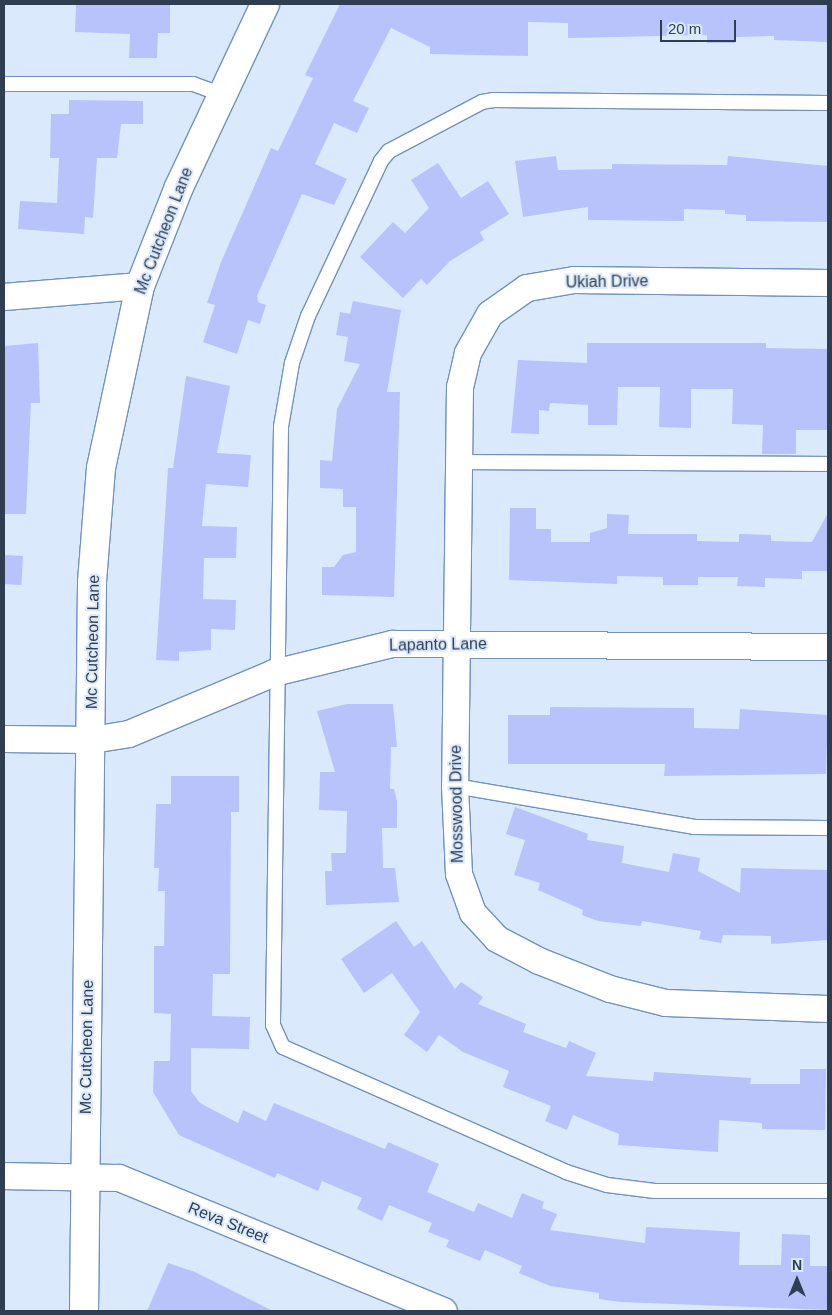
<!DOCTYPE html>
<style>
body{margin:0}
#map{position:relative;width:832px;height:1315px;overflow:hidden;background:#dbe9fd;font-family:Arial,sans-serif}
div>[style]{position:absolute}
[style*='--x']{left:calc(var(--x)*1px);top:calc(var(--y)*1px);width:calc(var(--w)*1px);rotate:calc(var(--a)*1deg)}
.building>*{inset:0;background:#b8c3fc;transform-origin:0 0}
.roads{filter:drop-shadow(1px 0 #7192c0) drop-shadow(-1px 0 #7192c0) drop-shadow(0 1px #7192c0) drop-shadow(0 -1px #7192c0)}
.service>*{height:14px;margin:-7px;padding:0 7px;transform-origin:7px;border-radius:7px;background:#fff}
.minor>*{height:26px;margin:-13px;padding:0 13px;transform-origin:13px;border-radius:13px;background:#fff}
.tertiary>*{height:28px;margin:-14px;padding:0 14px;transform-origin:14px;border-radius:14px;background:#fff}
span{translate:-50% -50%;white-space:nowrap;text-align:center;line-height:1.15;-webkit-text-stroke:4px #dbe9fd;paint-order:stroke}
.street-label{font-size:16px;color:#303e51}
.frame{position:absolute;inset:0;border:5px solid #303e51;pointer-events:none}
.north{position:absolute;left:772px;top:1255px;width:50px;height:50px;-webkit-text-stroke:4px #dbe9fd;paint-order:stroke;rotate:0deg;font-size:14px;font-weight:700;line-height:20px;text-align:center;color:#303e51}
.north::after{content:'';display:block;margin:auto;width:18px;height:22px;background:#303e51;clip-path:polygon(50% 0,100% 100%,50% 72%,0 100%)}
.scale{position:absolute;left:660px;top:20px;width:76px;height:22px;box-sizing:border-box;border:2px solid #303e51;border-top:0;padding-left:6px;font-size:15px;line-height:18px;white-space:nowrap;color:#303e51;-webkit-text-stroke:4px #dbe9fd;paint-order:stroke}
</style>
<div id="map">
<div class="building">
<i style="clip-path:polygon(76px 4px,170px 4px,170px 33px,158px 33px,157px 58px,129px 58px,130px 34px,75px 32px)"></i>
<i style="clip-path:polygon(340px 4px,828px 4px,828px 42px,774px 40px,774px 36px,735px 37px,735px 43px,707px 43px,707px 35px,568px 38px,568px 23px,528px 22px,528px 56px,430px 54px,430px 47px,391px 28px,353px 101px,369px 108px,357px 133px,334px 123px,315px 164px,347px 179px,334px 205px,302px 194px,257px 296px,258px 302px,266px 305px,260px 324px,248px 320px,237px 354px,203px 342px,215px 305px,207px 303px,221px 262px,271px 148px,278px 151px,292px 122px,313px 78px,305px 75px)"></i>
<i style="clip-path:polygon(69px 100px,143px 101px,143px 124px,121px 124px,117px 158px,97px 158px,93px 218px,85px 217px,84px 234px,18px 229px,20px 201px,57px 203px,59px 158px,50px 158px,51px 114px,69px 114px)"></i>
<i style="clip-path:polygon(556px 156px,558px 170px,612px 169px,612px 164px,727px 165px,728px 156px,828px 166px,828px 222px,746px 221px,746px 215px,725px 214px,725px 210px,684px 209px,684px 221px,588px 220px,588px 207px,523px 217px,515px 161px)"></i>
<i style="clip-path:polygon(438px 163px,461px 198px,488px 181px,509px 214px,480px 232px,484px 240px,450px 261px,427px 285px,421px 279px,403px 298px,360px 257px,393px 222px,405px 233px,429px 208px,411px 180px)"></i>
<i style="clip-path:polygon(353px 301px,401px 310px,387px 392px,400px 392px,394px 597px,322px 595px,322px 567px,334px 567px,343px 555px,356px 552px,356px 507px,343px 507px,343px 489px,320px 488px,320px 460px,332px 461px,337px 409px,360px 364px,344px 361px,348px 337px,336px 335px,340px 312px,350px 314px)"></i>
<i style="clip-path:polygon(38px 343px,40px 403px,31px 403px,26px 514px,4px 514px,4px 346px)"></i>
<i style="clip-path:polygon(587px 343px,766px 343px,766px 348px,828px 349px,828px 430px,796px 430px,796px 454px,762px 454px,763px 425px,732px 424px,733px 389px,691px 389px,691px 428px,659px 427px,660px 387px,618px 387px,617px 425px,588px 425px,588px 405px,550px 403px,549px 411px,539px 410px,539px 434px,511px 433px,518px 360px,587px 363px)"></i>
<i style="clip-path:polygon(186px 376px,230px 386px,217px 453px,251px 455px,248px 487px,206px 484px,202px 526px,237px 527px,236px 558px,204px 558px,203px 599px,236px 600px,235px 630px,211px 629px,211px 650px,179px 652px,179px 661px,156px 660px,168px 468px,173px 468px)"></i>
<i style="clip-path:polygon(510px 508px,536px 508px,536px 529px,551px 529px,551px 542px,590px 542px,590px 533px,607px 528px,607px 514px,629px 515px,628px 534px,697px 534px,697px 541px,739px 542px,739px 534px,771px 535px,771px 541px,812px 542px,828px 513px,828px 571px,802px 571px,802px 579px,765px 578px,765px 587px,737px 586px,738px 577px,698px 577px,698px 585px,663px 585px,663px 577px,617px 576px,617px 584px,509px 580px)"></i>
<i style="left:4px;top:555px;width:19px;height:29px;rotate:3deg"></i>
<i style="clip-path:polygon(347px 704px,393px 704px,397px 747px,391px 747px,390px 789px,394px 789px,397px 801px,397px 828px,382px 828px,383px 868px,395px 868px,399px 902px,326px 905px,325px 871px,332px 871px,331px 853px,346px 853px,347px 811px,319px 810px,320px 772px,335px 772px,317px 711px)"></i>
<i style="clip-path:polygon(550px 707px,694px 708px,694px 728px,739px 729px,740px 709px,828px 715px,826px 774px,664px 776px,665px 764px,508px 764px,508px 715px,550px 715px)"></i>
<i style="clip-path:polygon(171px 776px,239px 776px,239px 812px,231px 812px,230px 974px,213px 974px,212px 1016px,250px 1017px,249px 1049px,191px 1048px,191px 1091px,200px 1103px,238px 1123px,243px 1110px,266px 1121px,274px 1103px,385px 1149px,388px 1142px,439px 1164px,427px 1192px,474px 1212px,478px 1203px,512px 1218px,522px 1193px,544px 1202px,542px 1208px,557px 1214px,550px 1230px,645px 1243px,646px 1227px,740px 1232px,739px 1265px,781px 1265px,782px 1234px,810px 1235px,810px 1266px,828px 1266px,828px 1310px,620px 1302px,599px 1299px,599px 1293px,550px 1286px,519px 1273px,522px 1266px,485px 1250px,480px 1261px,446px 1247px,449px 1240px,428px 1232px,432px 1223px,389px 1205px,382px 1221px,357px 1209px,362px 1198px,322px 1181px,318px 1191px,277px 1173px,275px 1178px,179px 1135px,153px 1092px,154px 1061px,170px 1061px,171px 1014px,154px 1013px,154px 946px,164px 946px,165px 891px,158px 891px,159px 868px,154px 868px,156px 804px,171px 804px)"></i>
<i style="clip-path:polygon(515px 807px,588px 834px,587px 840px,624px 846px,622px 863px,669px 872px,673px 853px,700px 858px,698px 871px,740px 893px,741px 868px,828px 870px,828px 940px,771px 944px,771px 936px,723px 935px,721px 943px,699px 939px,701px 931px,642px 921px,641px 926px,598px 921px,582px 915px,583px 910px,538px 890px,540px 883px,514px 875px,525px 840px,506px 834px)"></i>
<i style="clip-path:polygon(396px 921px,414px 947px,422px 941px,455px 989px,461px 982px,483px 997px,478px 1004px,526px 1024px,523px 1032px,566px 1048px,569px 1041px,596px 1053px,586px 1076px,653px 1081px,654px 1072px,751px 1078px,750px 1084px,800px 1084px,800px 1069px,826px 1069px,825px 1130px,762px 1129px,762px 1123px,719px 1120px,718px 1152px,618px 1145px,619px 1134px,573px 1115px,567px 1130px,545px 1121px,551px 1106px,503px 1087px,509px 1071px,463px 1052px,439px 1035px,427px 1052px,404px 1035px,420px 1012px,392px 973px,364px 993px,341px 959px)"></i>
<i style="clip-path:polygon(168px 1263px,195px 1272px,273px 1311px,147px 1311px)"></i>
</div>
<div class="roads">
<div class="service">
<i style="--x:4;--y:84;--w:189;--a:0"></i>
<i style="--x:193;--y:84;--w:30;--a:20"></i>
<i style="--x:828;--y:103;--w:334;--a:-179.5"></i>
<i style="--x:494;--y:100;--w:12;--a:171"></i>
<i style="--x:482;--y:102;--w:105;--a:152.2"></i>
<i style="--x:389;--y:151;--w:13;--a:129"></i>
<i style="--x:381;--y:161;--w:171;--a:115.2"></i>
<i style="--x:308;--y:316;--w:50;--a:108.8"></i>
<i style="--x:292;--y:363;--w:65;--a:99.8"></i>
<i style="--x:281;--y:427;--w:598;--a:90.77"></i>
<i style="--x:273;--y:1025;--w:24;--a:66"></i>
<i style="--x:283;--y:1047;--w:309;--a:23.8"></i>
<i style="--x:566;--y:1172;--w:43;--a:17.6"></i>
<i style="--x:607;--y:1185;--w:48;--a:7.1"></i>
<i style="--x:655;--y:1191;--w:173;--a:0"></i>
<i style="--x:459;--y:462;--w:369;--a:0.3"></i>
<i style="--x:455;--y:786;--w:242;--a:9.7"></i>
<i style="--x:694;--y:827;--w:134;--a:0.4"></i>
</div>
<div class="minor">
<i style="--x:828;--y:283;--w:254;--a:-179.3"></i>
<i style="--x:574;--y:280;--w:48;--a:170.3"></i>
<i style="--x:527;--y:288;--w:45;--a:144.9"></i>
<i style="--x:490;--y:314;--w:45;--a:119.4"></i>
<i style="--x:468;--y:353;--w:35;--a:103"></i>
<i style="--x:460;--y:387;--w:399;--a:90.7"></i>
<i style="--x:455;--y:786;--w:88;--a:87.4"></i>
<i style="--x:459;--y:874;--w:41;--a:70.3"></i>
<i style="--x:473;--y:913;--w:35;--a:47"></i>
<i style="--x:497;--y:939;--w:47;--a:27.6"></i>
<i style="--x:539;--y:961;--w:76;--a:21.5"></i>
<i style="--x:610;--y:989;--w:58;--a:14"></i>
<i style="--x:666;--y:1003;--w:162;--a:2.1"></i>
<i style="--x:4;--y:297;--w:136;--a:-4.6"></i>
<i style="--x:4;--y:739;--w:88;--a:0.7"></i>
<i style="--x:92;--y:740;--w:37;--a:-9"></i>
<i style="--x:129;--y:734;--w:157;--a:-22.8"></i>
<i style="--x:274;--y:673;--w:122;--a:-13.8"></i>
<i style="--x:392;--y:644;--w:436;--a:0.4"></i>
<i style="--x:4;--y:1176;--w:115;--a:1"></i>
<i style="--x:119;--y:1178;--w:351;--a:22.3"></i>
</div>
<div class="tertiary">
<i style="--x:84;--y:1311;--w:729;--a:-89.37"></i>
<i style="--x:92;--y:582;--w:114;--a:-85.5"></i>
<i style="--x:101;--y:468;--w:186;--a:-77.9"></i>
<i style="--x:140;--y:286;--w:106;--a:-68.5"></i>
<i style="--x:179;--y:187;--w:202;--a:-64.8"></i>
</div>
</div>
<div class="street-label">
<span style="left:164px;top:231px;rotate:-69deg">Mc Cutcheon Lane</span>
<span style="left:607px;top:282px;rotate:-1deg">Ukiah Drive</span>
<span style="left:93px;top:642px;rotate:-89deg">Mc Cutcheon Lane</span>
<span style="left:438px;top:645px;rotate:-1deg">Lapanto Lane</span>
<span style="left:457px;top:804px;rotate:-91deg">Mosswood Drive</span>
<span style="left:87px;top:1047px;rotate:-89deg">Mc Cutcheon Lane</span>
<span style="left:228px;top:1223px;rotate:22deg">Reva Street</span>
</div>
<div class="frame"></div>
<div class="north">N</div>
<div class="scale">20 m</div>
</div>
